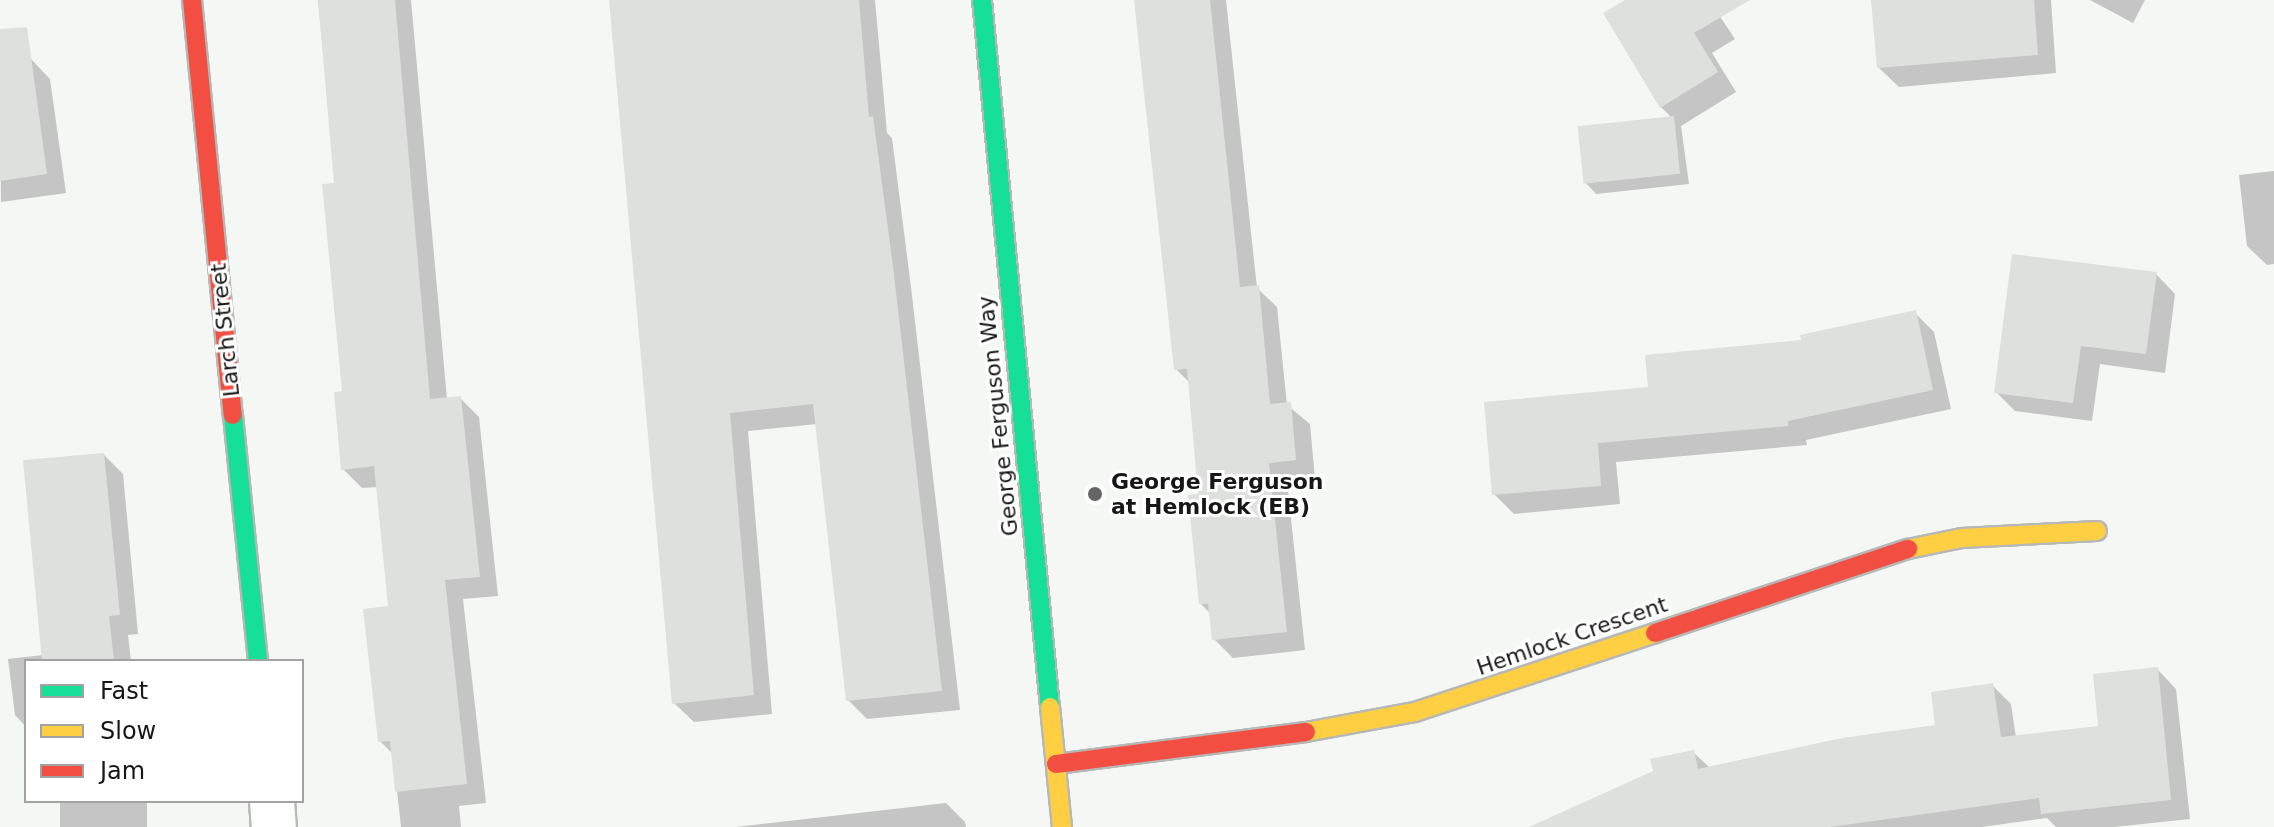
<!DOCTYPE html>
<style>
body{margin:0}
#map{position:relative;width:2274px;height:827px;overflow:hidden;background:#f5f7f5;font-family:"DejaVu Sans",sans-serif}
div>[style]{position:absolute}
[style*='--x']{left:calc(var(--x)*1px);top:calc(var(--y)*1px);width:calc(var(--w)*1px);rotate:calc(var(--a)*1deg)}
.shadow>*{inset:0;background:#0003;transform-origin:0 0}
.building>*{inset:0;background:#dee0de;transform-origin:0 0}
.roads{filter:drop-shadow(2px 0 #b6b8b6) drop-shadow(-2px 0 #b6b8b6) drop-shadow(0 2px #b6b8b6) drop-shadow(0 -2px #b6b8b6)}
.street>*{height:44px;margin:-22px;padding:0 22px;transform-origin:22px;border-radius:22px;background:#fefefe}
.fast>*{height:18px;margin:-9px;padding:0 9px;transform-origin:9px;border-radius:9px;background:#16e098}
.slow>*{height:18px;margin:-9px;padding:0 9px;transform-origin:9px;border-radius:9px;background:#ffcf43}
.jam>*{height:18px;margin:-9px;padding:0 9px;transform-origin:9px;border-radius:9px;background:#f24e42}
.dots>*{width:22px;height:22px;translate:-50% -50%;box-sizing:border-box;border:4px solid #fff;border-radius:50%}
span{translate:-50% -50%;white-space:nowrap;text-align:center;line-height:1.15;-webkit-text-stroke:6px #fff;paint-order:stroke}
.street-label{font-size:22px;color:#161716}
.poi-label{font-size:22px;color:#161716;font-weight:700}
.left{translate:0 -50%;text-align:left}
.legend{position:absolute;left:24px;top:659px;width:280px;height:144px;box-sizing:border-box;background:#fff;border:2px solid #a2a2a2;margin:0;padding:10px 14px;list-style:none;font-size:24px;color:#161716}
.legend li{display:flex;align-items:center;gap:16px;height:40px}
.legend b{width:40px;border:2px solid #a2a2a2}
</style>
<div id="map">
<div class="shadow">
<i style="clip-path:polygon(318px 0,411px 0,447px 399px,460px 398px,479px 417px,498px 596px,463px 599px,486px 803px,459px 806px,461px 827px,401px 827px,393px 754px,380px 741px,391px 607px,378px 487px,362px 488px,343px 469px,345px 393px,336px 185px)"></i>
<i style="clip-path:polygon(611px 0,875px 0,887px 133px,892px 138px,911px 287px,960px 710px,867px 719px,848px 700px,817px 424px,748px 431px,772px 714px,694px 722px,674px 703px)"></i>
<i style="clip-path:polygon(1135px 0,1226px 0,1257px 288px,1277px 307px,1287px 405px,1310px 424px,1315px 479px,1287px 481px,1305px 650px,1233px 658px,1214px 639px,1211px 614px,1201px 604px,1200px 496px,1190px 383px,1176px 369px)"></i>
<i style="clip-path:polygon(1629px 0,1709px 0,1735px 39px,1712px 53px,1736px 92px,1681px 126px,1689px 184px,1596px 194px,1586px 183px,1672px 118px,1661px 107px)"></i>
<i style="clip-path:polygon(1873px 0,2051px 0,2056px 73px,1899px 87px,1879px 68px)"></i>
<i style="clip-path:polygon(2090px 0,2145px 0,2133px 23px)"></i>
<i style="clip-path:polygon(31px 59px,50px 79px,66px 193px,1px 202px,0 64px)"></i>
<i style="clip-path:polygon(2274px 171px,2274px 264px,2267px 265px,2247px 246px,2239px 175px)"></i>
<i style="clip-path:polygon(2156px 274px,2175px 294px,2165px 373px,2100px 364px,2092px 421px,2015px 411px,1996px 392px)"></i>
<i style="clip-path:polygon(1915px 313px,1934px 332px,1951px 409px,1806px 440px,1807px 445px,1616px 462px,1620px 504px,1514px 514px,1494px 494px,1650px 389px,1804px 341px)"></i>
<i style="clip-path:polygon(104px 455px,123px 474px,138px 634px,128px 635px,131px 661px,26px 661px,26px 727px,15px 715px,8px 659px,43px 655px)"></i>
<i style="clip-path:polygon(2157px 669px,2176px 689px,2190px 819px,2114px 827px,2056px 827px,2047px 818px,1982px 827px,1559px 827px,1693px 752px,1710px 768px,1937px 726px,1992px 685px,2011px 704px,2016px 738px,2100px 728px)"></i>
<i style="left:60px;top:801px;width:87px;height:26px"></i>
<i style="clip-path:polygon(946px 803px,965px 822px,966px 827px,735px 827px)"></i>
</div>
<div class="building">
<i style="clip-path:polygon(318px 0,395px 0,430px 399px,461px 396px,480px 577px,445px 580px,467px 784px,395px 792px,390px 741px,378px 742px,363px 609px,388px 606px,374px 466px,341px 470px,334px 392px,342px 391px,322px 184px,334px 183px)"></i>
<i style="clip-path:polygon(609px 0,859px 0,869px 117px,873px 116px,893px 266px,942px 691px,846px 701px,813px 404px,730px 413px,754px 695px,672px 704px)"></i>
<i style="clip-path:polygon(1134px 0,1210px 0,1240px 287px,1259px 285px,1270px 404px,1291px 402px,1296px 460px,1269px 463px,1287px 632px,1212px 640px,1208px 604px,1199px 604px,1188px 495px,1198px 494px,1187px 369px,1174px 370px)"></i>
<i style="clip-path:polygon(1625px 0,1750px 0,1694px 33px,1718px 72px,1660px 108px,1603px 13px)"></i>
<i style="clip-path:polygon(1871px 0,2034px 0,2038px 55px,1877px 68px)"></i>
<i style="clip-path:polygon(27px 27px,47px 174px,0 181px,0 29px)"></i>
<i style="left:1674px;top:116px;width:58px;height:97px;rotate:84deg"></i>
<i style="clip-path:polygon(2012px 254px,2157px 272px,2146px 354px,2081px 346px,2073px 403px,1994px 393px)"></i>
<i style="clip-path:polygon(1916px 310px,1933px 390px,1788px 421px,1788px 426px,1598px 443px,1601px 486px,1492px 495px,1484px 402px,1648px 387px,1645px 355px,1801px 340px,1800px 335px)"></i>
<i style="clip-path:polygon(104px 453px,120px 615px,109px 616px,114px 661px,42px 661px,23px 460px)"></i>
<i style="clip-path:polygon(2158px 667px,2171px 800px,2041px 814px,2039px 798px,1830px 827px,1529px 827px,1653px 771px,1650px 759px,1694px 750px,1698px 769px,1842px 738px,1935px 725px,1931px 692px,1993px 683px,2001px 737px,2098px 726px,2093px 674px)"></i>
</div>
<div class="roads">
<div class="street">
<i style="--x:272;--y:801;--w:26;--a:86"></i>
</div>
<div class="fast">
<i style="--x:982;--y:0;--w:710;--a:84.51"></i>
<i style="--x:233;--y:415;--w:247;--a:84.2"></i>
</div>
<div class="slow">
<i style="--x:1908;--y:549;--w:55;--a:-11.5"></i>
<i style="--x:1962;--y:538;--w:135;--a:-3"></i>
<i style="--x:1050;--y:707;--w:121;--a:84.3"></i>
<i style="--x:1306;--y:732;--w:111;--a:-10.4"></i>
<i style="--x:1415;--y:712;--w:253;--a:-18.2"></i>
</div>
<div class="jam">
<i style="--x:192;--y:0;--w:417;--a:84.4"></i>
<i style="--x:1655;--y:633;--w:267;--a:-18.4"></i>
<i style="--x:1056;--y:764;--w:252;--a:-7.3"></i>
</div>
</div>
<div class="dots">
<i style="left:1095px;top:494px;background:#646564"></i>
</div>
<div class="street-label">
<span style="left:225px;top:330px;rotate:-96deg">Larch Street</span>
<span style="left:998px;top:416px;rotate:-96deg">George Ferguson Way</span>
<span style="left:1572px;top:636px;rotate:-19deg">Hemlock Crescent</span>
</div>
<div class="poi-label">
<span class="left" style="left:1111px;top:494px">George Ferguson<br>at Hemlock (EB)</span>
</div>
<ul class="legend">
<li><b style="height:10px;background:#16e098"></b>Fast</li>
<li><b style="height:10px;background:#ffcf43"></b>Slow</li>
<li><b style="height:10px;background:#f24e42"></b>Jam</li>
</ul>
</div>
